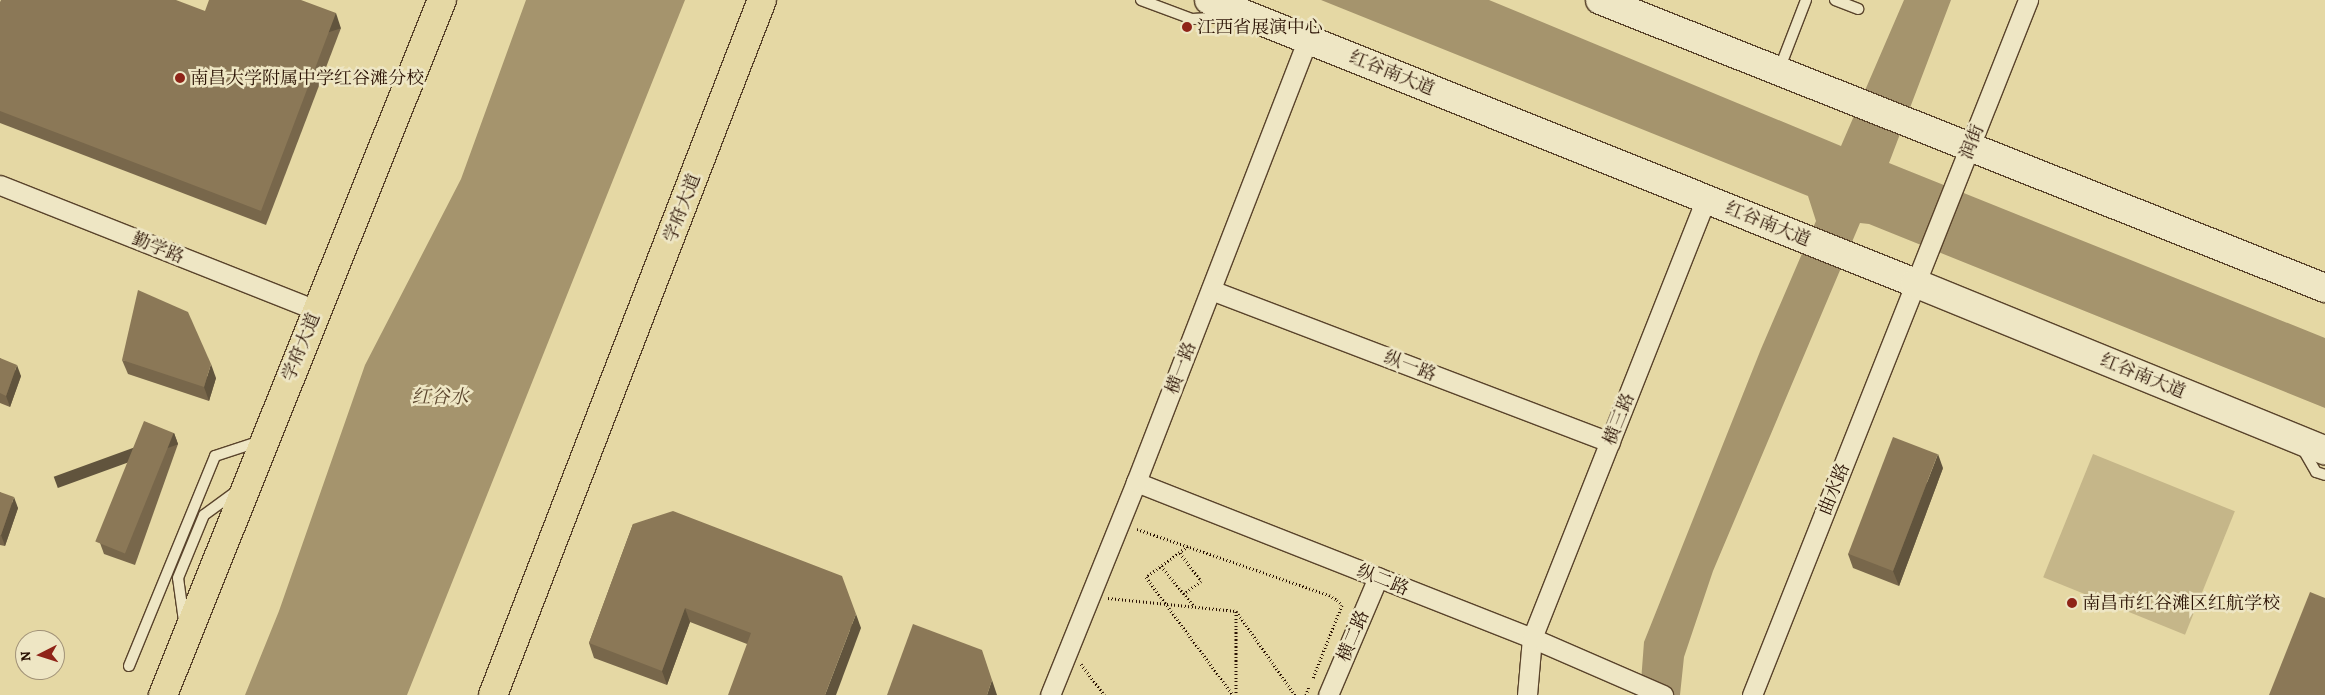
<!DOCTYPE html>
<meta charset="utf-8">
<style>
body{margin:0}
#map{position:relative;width:2325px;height:695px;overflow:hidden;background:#e5d8a4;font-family:Alegreya,"Noto Serif SC",serif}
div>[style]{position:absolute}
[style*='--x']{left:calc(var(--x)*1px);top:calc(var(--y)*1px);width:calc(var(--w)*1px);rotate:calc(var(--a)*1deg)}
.green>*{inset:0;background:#c5b689;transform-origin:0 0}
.water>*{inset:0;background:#a5946d}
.path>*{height:3px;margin-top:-1.5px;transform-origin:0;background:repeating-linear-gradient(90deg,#2a1103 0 1px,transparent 0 3.5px)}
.roads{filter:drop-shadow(1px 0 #59432b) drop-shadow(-1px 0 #59432b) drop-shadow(0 1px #59432b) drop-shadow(0 -1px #59432b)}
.lane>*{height:10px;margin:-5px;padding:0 5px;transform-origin:5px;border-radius:5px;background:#eee6c4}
.street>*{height:19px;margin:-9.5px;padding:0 9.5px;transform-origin:9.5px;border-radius:9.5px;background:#eee6c4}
.secondary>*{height:28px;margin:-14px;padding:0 14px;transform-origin:14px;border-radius:14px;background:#eee6c4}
.primary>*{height:28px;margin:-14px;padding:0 14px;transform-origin:14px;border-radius:14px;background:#e5d8a4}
.wall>*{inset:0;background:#78674b}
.shaded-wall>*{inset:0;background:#61543d;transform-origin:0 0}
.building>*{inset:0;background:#8b7857;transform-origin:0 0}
.dots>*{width:14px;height:14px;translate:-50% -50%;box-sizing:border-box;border:2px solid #eee6c4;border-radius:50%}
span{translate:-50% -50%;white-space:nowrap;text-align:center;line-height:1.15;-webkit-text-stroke:5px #eee6c4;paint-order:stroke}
.poi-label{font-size:18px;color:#2a1103}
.left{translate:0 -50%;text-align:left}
.street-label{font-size:18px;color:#2a1103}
.water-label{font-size:19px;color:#5b452d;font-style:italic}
.north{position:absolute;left:15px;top:630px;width:50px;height:50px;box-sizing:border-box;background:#eee6c4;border:1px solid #a09177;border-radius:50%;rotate:265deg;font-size:14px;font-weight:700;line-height:20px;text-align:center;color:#2a1103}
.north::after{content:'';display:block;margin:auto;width:18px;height:22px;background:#8f2418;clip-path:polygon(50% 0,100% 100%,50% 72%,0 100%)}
</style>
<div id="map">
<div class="green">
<i style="left:2093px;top:454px;width:153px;height:133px;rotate:22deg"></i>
</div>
<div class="water">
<i style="clip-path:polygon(526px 0,685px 0,407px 695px,245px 695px,279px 611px,365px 365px,461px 179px)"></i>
<i style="clip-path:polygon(1321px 0,1489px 0,1841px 146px,1904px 0,1951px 0,1889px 163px,2325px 338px,2325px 408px,1869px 224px,1860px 223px,1713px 571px,1684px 657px,1680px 695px,1640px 695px,1644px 642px,1761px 349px,1816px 221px,1808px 196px)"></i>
</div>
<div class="path">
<i style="--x:1137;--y:529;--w:203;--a:19"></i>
<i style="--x:1329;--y:595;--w:9;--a:32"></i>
<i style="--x:1337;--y:600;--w:7;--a:45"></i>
<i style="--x:1342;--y:605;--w:79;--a:111.7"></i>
<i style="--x:1188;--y:546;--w:52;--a:143.6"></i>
<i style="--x:1146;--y:577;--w:147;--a:53.6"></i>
<i style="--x:1180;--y:553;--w:35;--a:53"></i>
<i style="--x:1201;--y:581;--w:21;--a:143"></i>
<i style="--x:1161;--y:566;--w:52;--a:50.5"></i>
<i style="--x:1108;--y:598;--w:129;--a:5.8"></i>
<i style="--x:1236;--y:611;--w:103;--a:54.9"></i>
<i style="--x:1236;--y:611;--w:84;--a:90"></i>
<i style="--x:1081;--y:664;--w:39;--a:53"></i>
<i style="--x:1306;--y:695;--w:9;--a:-72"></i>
</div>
<div class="roads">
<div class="lane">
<i style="--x:1141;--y:0;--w:54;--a:20.4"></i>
<i style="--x:1192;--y:19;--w:37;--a:-3"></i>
<i style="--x:1835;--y:0;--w:25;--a:21"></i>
<i style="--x:1779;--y:70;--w:75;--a:-68.9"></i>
<i style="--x:2301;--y:446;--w:30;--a:60"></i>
<i style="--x:2316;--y:472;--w:9;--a:18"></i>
<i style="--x:184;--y:621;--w:43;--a:-97.9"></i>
<i style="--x:178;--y:578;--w:68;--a:-67.6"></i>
<i style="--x:204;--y:515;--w:41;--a:-36"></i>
<i style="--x:129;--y:666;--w:227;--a:-67.7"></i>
<i style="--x:215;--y:456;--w:48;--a:-18.1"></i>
</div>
<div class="street">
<i style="--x:0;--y:185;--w:340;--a:21.6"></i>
<i style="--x:1211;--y:290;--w:427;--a:20.9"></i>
<i style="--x:1136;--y:482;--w:426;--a:21.5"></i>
<i style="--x:1532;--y:638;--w:143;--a:23.5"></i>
<i style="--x:1050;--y:695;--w:230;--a:-68"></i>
<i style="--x:1136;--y:482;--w:475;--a:-68.8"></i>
<i style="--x:1328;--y:695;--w:128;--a:-67"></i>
<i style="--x:1527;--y:695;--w:57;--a:-85"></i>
<i style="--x:1532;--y:638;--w:472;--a:-68.4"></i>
<i style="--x:1752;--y:695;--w:748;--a:-68.34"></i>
</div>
<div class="secondary">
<i style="--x:1209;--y:0;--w:761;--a:21.84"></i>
<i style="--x:1915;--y:283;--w:443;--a:22.2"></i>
<i style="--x:1600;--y:0;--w:780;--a:21.67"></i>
</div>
<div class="primary">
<i style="--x:163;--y:695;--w:749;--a:-68.13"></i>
<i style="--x:493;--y:695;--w:745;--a:-68.84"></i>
</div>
</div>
<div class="wall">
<i style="clip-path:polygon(0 2px,205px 11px,341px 28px,266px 225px,0 123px)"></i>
<i style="clip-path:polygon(0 358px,21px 376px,10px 407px,0 403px)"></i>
<i style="clip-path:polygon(122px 360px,216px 378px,209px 401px,128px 374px)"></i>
<i style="clip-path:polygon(174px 433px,178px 444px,135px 565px,104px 554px,100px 543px)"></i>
<i style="clip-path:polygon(1943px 468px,1899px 586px,1853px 568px,1848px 554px)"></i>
<i style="clip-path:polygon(0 492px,18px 508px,5px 546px,0 545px)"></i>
<i style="clip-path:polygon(633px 524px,861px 628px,747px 644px,690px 622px,667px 685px,594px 658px,589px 643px)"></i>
</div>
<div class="shaded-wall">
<i style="left:336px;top:13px;width:16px;height:212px;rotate:72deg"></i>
<i style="clip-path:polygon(211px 364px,216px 378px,209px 401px,204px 387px)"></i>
<i style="clip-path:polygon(17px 365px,21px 376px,10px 407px,6px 396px)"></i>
<i style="left:174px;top:433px;width:12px;height:128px;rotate:70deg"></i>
<i style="clip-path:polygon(1938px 454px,1943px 468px,1899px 586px,1893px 571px)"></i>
<i style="clip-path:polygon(14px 497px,18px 508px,5px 546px,1px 535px)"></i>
<i style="clip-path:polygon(685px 608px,690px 622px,667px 685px,662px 671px)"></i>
<i style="clip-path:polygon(856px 614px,861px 628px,836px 695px,825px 695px)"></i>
<i style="clip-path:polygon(992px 680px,997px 695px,987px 695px)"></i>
</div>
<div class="building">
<i style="clip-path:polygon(1px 0,176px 0,205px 11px,209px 0,301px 0,336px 13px,261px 211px,0 111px,0 2px)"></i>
<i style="clip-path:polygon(138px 290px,188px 312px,211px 364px,204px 387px,122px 360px)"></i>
<i style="clip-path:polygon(0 358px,17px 365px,6px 396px,0 393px)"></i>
<i style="left:144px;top:421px;width:32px;height:130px;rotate:22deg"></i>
<i style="left:1893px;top:437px;width:48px;height:125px;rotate:21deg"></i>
<i style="clip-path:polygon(0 492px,14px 497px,1px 535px,0 535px)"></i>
<i style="clip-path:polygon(673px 511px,842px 576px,856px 614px,825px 695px,728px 695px,751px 633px,685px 608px,662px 671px,589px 643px,633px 524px)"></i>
<i style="clip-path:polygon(2310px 592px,2325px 598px,2325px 695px,2269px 695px)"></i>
<i style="clip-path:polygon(913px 624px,982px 650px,992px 680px,987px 695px,887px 695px)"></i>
</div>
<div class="dots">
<i style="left:1187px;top:27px;background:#8f2418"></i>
<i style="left:180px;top:78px;background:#8f2418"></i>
<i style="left:2072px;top:603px;background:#8f2418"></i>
</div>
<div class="poi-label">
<span class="left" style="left:1197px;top:27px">江西省展演中心</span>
<span class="left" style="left:190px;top:78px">南昌大学附属中学红谷滩分校</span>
<span class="left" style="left:2082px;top:603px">南昌市红谷滩区红航学校</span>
</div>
<div class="street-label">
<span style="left:1392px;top:73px;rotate:22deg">红谷南大道</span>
<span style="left:1972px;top:142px;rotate:-68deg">润街</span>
<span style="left:682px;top:208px;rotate:-69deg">学府大道</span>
<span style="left:1768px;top:224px;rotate:22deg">红谷南大道</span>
<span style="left:158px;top:248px;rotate:22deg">勤学路</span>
<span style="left:301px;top:347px;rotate:-68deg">学府大道</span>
<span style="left:1410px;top:366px;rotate:21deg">纵一路</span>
<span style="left:1181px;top:368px;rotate:-69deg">横一路</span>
<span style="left:2143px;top:376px;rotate:22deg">红谷南大道</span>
<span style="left:1619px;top:419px;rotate:-68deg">横三路</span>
<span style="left:1834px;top:489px;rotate:-68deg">曲水路</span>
<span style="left:1383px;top:580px;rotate:22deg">纵二路</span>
<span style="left:1353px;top:636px;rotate:-67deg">横二路</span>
</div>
<div class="water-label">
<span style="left:440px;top:398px">红谷水</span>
</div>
<div class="north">N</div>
</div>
